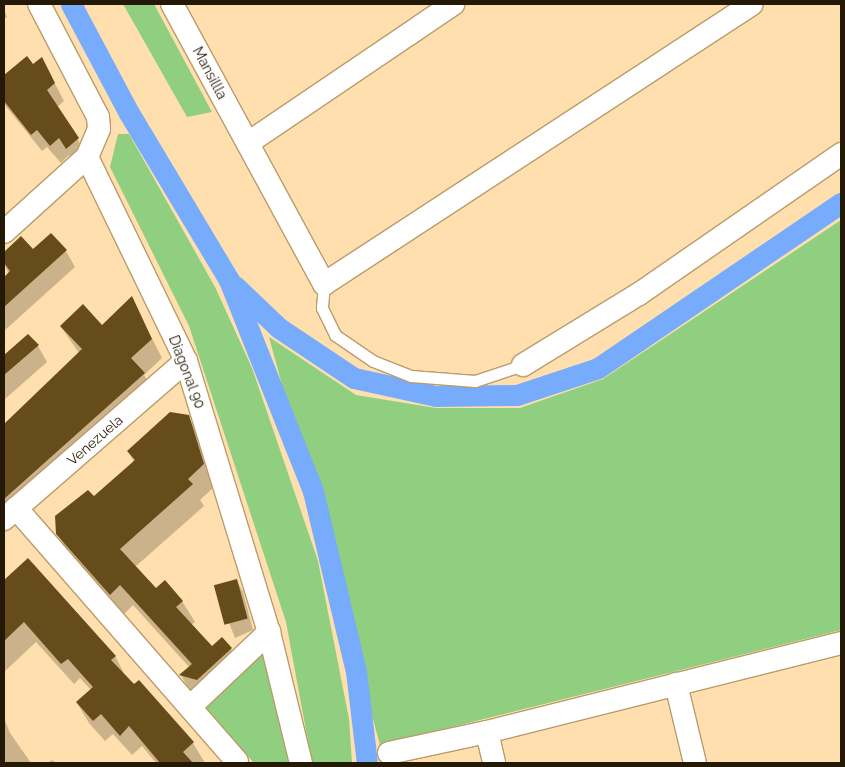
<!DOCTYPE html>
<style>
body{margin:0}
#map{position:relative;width:845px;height:767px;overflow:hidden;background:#ffdfad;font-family:Raleway,sans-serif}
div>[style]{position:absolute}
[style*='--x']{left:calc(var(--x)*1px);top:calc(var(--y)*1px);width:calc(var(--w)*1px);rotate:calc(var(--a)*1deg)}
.green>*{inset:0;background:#91cf80}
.shadow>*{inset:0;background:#0003}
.canal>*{height:21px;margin:-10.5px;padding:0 10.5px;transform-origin:10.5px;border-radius:10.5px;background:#77abfc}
.building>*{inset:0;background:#664c1b;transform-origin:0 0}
.roads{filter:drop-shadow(1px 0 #ba9c6c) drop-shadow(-1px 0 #ba9c6c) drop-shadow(0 1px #ba9c6c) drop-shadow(0 -1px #ba9c6c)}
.service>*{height:11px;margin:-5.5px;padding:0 5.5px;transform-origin:5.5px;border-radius:5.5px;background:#fff}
.minor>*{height:22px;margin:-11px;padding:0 11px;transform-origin:11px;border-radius:11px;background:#fff}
span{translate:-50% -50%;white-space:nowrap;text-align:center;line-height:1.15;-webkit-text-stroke:5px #fff;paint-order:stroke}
.street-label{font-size:14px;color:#241906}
.frame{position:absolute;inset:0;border:5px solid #241906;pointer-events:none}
</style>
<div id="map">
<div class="green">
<i style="clip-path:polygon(123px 4px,154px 4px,212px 112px,187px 117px)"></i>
<i style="clip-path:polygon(118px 134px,129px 134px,215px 287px,252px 368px,318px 561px,349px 719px,352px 763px,312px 763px,286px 622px,189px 326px,110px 167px)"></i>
<i style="clip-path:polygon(841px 220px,841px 630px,380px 745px,269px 337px,356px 395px,436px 408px,520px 408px,603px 379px)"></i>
<i style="clip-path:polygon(267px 644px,291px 763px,254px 763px,202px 705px)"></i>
</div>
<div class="shadow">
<i style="clip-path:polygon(4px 10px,7px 17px,4px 19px)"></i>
<i style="clip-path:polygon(27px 58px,33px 66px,42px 59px,64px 101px,57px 107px,88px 156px,77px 165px,69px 155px,61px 163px,47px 147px,42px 151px,4px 104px,4px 76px)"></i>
<i style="clip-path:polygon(21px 238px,33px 251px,66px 251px,75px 267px,4px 331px,4px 278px,9px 274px,4px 264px,4px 254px)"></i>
<i style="clip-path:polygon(131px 298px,162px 358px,144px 375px,155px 393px,4px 528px,4px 426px,79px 353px,61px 327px,102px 327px)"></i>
<i style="clip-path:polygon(38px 346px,47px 362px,5px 399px,4px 352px,6px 355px)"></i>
<i style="clip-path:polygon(188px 416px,200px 438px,215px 486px,200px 500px,204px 506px,135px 567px,156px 590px,182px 601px,195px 622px,191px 625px,212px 648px,231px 649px,243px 670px,193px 696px,181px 675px,190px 668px,133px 605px,123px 615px,70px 555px,57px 533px,134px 462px,128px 451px)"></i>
<i style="clip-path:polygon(4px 578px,115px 656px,126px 677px,193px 743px,205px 763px,156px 763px,142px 746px,132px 755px,113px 734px,105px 741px,89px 723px,77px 703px,91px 690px,80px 678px,74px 684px,36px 642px,4px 672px)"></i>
<i style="clip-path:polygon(237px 581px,243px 592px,253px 630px,235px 638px,215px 587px)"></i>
<i style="clip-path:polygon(4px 718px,10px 733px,31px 763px,4px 763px)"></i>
<i style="clip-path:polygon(52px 760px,56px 763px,48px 763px)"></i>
</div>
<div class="canal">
<i style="--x:71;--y:4;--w:123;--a:62"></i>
<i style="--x:129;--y:113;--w:195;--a:59.1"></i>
<i style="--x:229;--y:280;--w:227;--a:68.3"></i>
<i style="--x:313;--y:491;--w:185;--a:76.6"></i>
<i style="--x:356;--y:671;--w:93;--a:83.2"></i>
<i style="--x:235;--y:286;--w:61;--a:43.7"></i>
<i style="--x:279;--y:328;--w:90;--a:33.7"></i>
<i style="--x:354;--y:378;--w:84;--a:12.4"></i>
<i style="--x:436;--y:396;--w:81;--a:-0.7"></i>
<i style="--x:517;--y:395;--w:85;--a:-18.4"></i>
<i style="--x:598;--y:368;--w:294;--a:-34.2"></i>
</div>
<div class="building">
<i style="clip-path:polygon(27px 56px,33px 64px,42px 57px,55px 83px,47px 90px,79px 138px,66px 149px,59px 138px,50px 146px,37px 130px,31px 135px,4px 101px,4px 75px)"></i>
<i style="clip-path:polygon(51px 233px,67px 250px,4px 307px,4px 277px,10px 271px,4px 263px,4px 252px,21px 236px,33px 249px)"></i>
<i style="clip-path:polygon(132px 296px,152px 339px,131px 358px,145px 373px,4px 499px,4px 424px,82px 349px,60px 326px,83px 304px,102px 325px)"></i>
<i style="clip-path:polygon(28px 334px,39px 345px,4px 375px,4px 355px)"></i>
<i style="clip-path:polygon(170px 412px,189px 415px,204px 464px,188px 479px,193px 484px,120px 549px,156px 588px,165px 580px,183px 601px,176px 607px,212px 646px,222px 637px,232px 648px,197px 680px,179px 675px,192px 664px,120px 585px,110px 595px,56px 534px,55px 516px,88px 490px,94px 496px,135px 460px,127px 451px)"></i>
<i style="clip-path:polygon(28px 558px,116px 656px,111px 660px,134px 684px,139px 680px,194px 742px,183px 752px,193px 763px,160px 763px,129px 726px,120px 736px,101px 714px,93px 721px,76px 702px,93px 687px,68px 659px,61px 664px,24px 622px,4px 641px,4px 580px)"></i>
<i style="left:237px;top:579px;width:41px;height:24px;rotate:75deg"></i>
</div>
<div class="roads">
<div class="service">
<i style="--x:324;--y:284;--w:24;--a:95"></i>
<i style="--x:322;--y:308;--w:30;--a:64"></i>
<i style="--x:335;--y:335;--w:46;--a:34.4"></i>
<i style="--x:373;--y:361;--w:41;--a:21.5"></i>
<i style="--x:411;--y:376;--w:64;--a:4.5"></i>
<i style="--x:475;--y:381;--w:51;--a:-18.4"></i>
</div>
<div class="minor">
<i style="--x:39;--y:4;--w:127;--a:62.4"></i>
<i style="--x:98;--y:117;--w:12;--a:85"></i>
<i style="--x:99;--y:129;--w:30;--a:113"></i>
<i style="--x:87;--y:157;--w:227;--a:64.1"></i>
<i style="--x:186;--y:361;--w:283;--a:73"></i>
<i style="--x:269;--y:632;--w:135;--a:76.3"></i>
<i style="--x:172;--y:4;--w:319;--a:61.5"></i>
<i style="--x:324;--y:284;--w:511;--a:-33.19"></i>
<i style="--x:248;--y:143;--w:248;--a:-34.1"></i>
<i style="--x:4;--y:232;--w:112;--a:-42.1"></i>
<i style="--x:523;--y:365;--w:136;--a:-31.5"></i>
<i style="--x:639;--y:294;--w:246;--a:-34.7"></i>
<i style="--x:16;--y:508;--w:336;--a:48.9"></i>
<i style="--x:4;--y:519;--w:241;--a:-41"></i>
<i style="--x:676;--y:684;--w:81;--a:76.5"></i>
<i style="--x:191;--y:706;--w:108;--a:-43.5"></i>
<i style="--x:487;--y:732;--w:32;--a:77"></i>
<i style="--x:389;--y:753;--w:100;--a:-12.1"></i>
<i style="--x:487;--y:732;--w:365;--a:-14.1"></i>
</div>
</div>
<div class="street-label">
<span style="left:210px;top:73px;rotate:62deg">Mansillla</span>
<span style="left:187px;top:372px;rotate:69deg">Diagonal 90</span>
<span style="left:95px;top:440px;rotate:-41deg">Venezuela</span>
</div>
<div class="frame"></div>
</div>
